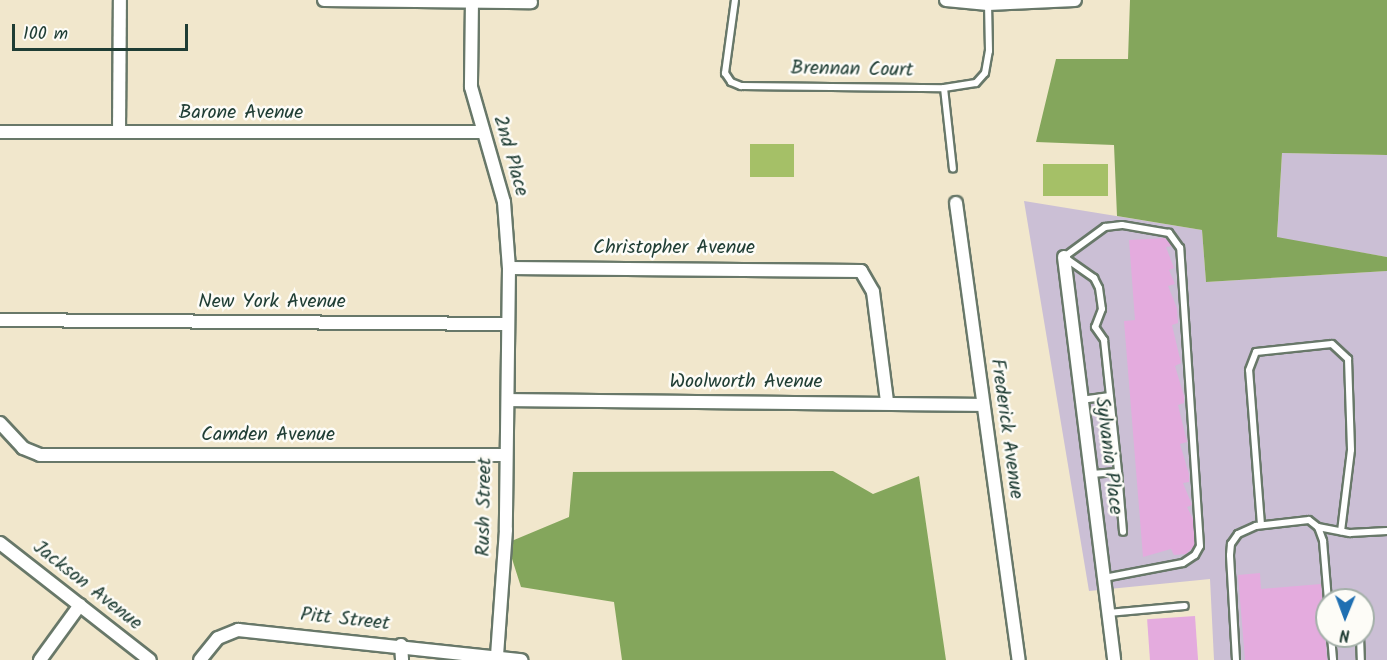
<!DOCTYPE html>
<style>
body{margin:0}
#map{position:relative;width:1387px;height:660px;overflow:hidden;background:#f1e7cc;font-family:Kalam,sans-serif}
div>[style]{position:absolute}
[style*='--x']{left:calc(var(--x)*1px);top:calc(var(--y)*1px);width:calc(var(--w)*1px);rotate:calc(var(--a)*1deg)}
.industrial>*{inset:0;background:#cbbfd5}
.green>*{inset:0;background:#a5c067;transform-origin:0 0}
.forest>*{inset:0;background:#84a65c}
.building>*{inset:0;background:#e4abde;transform-origin:0 0}
.roads{filter:drop-shadow(2px 0 #687869) drop-shadow(-2px 0 #687869) drop-shadow(0 2px #687869) drop-shadow(0 -2px #687869)}
.lane>*{height:6px;margin:-3px;padding:0 3px;transform-origin:3px;border-radius:3px;background:#fff}
.street>*{height:12px;margin:-6px;padding:0 6px;transform-origin:6px;border-radius:6px;background:#fff}
span{translate:-50% -50%;white-space:nowrap;text-align:center;line-height:1.15;-webkit-text-stroke:5px #fdfcf7;paint-order:stroke}
.street-label{font-size:20px;color:#1f3d34}
.north{position:absolute;left:1315px;top:588px;width:60px;height:60px;box-sizing:border-box;background:#fdfcf7;border:2px solid #a4b0a9;border-radius:50%;rotate:181deg;font-size:16px;font-weight:700;line-height:24px;text-align:center;color:#1f3d34}
.north::after{content:'';display:block;margin:auto;width:21px;height:27px;background:#1f6fb2;clip-path:polygon(50% 0,100% 100%,50% 72%,0 100%)}
.scale{position:absolute;left:12px;top:24px;width:176px;height:27px;box-sizing:border-box;border:3px solid #1f3d34;border-top:0;padding-left:8px;font-size:18px;line-height:21px;white-space:nowrap;color:#1f3d34;-webkit-text-stroke:4px #fdfcf7;paint-order:stroke}
</style>
<div id="map">
<div class="industrial">
<i style="clip-path:polygon(1282px 153px,1387px 155px,1387px 257px,1277px 238px)"></i>
<i style="clip-path:polygon(evenodd,1024px 201px,1202px 230px,1206px 282px,1387px 271px,1387px 660px,1214px 660px,1210px 579px,1089px 591px,1024px 201px,1327px 600px,1363px 600px,1363px 636px,1327px 636px,1327px 600px)"></i>
</div>
<div class="green">
<i style="left:750px;top:144px;width:44px;height:33px"></i>
<i style="left:1043px;top:164px;width:65px;height:32px"></i>
</div>
<div class="forest">
<i style="clip-path:polygon(1130px 0,1387px 0,1387px 155px,1282px 153px,1277px 237px,1387px 257px,1387px 271px,1206px 282px,1202px 230px,1117px 216px,1114px 145px,1036px 142px,1056px 59px,1128px 59px)"></i>
<i style="clip-path:polygon(833px 471px,873px 494px,919px 476px,946px 660px,622px 660px,614px 602px,521px 587px,507px 543px,569px 517px,573px 472px)"></i>
</div>
<div class="building">
<i style="clip-path:polygon(1165px 238px,1172px 246px,1166px 247px,1174px 268px,1169px 270px,1175px 284px,1168px 286px,1177px 308px,1178px 323px,1172px 325px,1181px 363px,1175px 366px,1184px 396px,1184px 403px,1178px 405px,1187px 442px,1180px 444px,1189px 474px,1189px 482px,1183px 483px,1192px 505px,1187px 507px,1193px 519px,1195px 545px,1186px 554px,1174px 555px,1171px 549px,1143px 557px,1124px 321px,1135px 320px,1129px 240px)"></i>
<i style="clip-path:polygon(1260px 573px,1261px 589px,1321px 584px,1327px 660px,1245px 660px,1238px 575px)"></i>
<i style="left:1195px;top:616px;width:44px;height:48px;rotate:86deg"></i>
</div>
<div class="roads">
<div class="lane">
<i style="--x:735;--y:0;--w:74;--a:97.8"></i>
<i style="--x:725;--y:73;--w:11;--a:56"></i>
<i style="--x:731;--y:82;--w:11;--a:22"></i>
<i style="--x:741;--y:86;--w:203;--a:0.6"></i>
<i style="--x:944;--y:88;--w:32;--a:-9"></i>
<i style="--x:976;--y:83;--w:13;--a:-48"></i>
<i style="--x:985;--y:73;--w:22;--a:-80"></i>
<i style="--x:989;--y:51;--w:47;--a:-91.2"></i>
<i style="--x:944;--y:88;--w:81;--a:83.7"></i>
<i style="--x:1081;--y:400;--w:29;--a:-8"></i>
<i style="--x:1091;--y:474;--w:27;--a:-4"></i>
<i style="--x:1118;--y:472;--w:60;--a:85.2"></i>
<i style="--x:1261;--y:525;--w:155;--a:-94.4"></i>
<i style="--x:1249;--y:370;--w:19;--a:-69"></i>
<i style="--x:1256;--y:352;--w:76;--a:-6"></i>
<i style="--x:1332;--y:344;--w:22;--a:43"></i>
<i style="--x:1348;--y:359;--w:91;--a:88.1"></i>
<i style="--x:1351;--y:450;--w:82;--a:97"></i>
<i style="--x:1318;--y:527;--w:33;--a:11"></i>
<i style="--x:1350;--y:533;--w:37;--a:-3"></i>
<i style="--x:1104;--y:578;--w:80;--a:-10.8"></i>
<i style="--x:1183;--y:563;--w:14;--a:-34"></i>
<i style="--x:1195;--y:555;--w:10;--a:-61"></i>
<i style="--x:1200;--y:546;--w:299;--a:-93.8"></i>
<i style="--x:1180;--y:248;--w:19;--a:-126"></i>
<i style="--x:1169;--y:233;--w:48;--a:-170.3"></i>
<i style="--x:1122;--y:225;--w:17;--a:173"></i>
<i style="--x:1105;--y:227;--w:51;--a:143.8"></i>
<i style="--x:1064;--y:257;--w:37;--a:35"></i>
<i style="--x:1094;--y:278;--w:11;--a:63"></i>
<i style="--x:1099;--y:288;--w:21;--a:82"></i>
<i style="--x:1102;--y:309;--w:19;--a:111"></i>
<i style="--x:1095;--y:327;--w:16;--a:55"></i>
<i style="--x:1104;--y:340;--w:133;--a:83.9"></i>
<i style="--x:1108;--y:613;--w:77;--a:-5.2"></i>
<i style="--x:1331;--y:636;--w:24;--a:85"></i>
<i style="--x:1360;--y:636;--w:24;--a:88"></i>
<i style="--x:1236;--y:660;--w:105;--a:-93.3"></i>
<i style="--x:1230;--y:555;--w:11;--a:-85"></i>
<i style="--x:1231;--y:544;--w:12;--a:-55"></i>
<i style="--x:1238;--y:534;--w:20;--a:-24"></i>
<i style="--x:1256;--y:526;--w:53;--a:-6.5"></i>
<i style="--x:1309;--y:520;--w:11;--a:38"></i>
<i style="--x:1318;--y:527;--w:15;--a:70"></i>
<i style="--x:1323;--y:541;--w:59;--a:85.2"></i>
</div>
<div class="street">
<i style="--x:324;--y:0;--w:207;--a:0.6"></i>
<i style="--x:472;--y:0;--w:87;--a:90.7"></i>
<i style="--x:471;--y:87;--w:120;--a:74"></i>
<i style="--x:504;--y:202;--w:66;--a:85.7"></i>
<i style="--x:509;--y:268;--w:262;--a:90.7"></i>
<i style="--x:506;--y:530;--w:125;--a:94.1"></i>
<i style="--x:946;--y:0;--w:42;--a:5.4"></i>
<i style="--x:988;--y:4;--w:87;--a:-2.6"></i>
<i style="--x:119;--y:131;--w:131;--a:-89.6"></i>
<i style="--x:0;--y:132;--w:481;--a:0"></i>
<i style="--x:956;--y:203;--w:461;--a:82.2"></i>
<i style="--x:1064;--y:257;--w:406;--a:82.9"></i>
<i style="--x:509;--y:268;--w:352;--a:0.5"></i>
<i style="--x:861;--y:271;--w:24;--a:60"></i>
<i style="--x:873;--y:292;--w:111;--a:82.7"></i>
<i style="--x:0;--y:320;--w:508;--a:0.45"></i>
<i style="--x:508;--y:400;--w:475;--a:0.6"></i>
<i style="--x:0;--y:423;--w:34;--a:47"></i>
<i style="--x:23;--y:448;--w:18;--a:22"></i>
<i style="--x:40;--y:455;--w:466;--a:0"></i>
<i style="--x:0;--y:543;--w:190;--a:38"></i>
<i style="--x:401;--y:645;--w:15;--a:86"></i>
<i style="--x:40;--y:660;--w:68;--a:-54"></i>
<i style="--x:200;--y:660;--w:28;--a:-51"></i>
<i style="--x:218;--y:638;--w:22;--a:-22"></i>
<i style="--x:238;--y:630;--w:285;--a:6.1"></i>
</div>
</div>
<div class="street-label">
<span style="left:852px;top:70px;rotate:1deg">Brennan Court</span>
<span style="left:241px;top:113px">Barone Avenue</span>
<span style="left:510px;top:156px;rotate:74deg">2nd Place</span>
<span style="left:674px;top:248px">Christopher Avenue</span>
<span style="left:272px;top:302px">New York Avenue</span>
<span style="left:746px;top:382px">Woolworth Avenue</span>
<span style="left:1006px;top:429px;rotate:82deg">Frederick Avenue</span>
<span style="left:268px;top:435px">Camden Avenue</span>
<span style="left:1108px;top:456px;rotate:83deg">Sylvania Place</span>
<span style="left:485px;top:507px;rotate:-89deg">Rush Street</span>
<span style="left:87px;top:586px;rotate:38deg">Jackson Avenue</span>
<span style="left:345px;top:620px;rotate:6deg">Pitt Street</span>
</div>
<div class="north">N</div>
<div class="scale">100 m</div>
</div>
